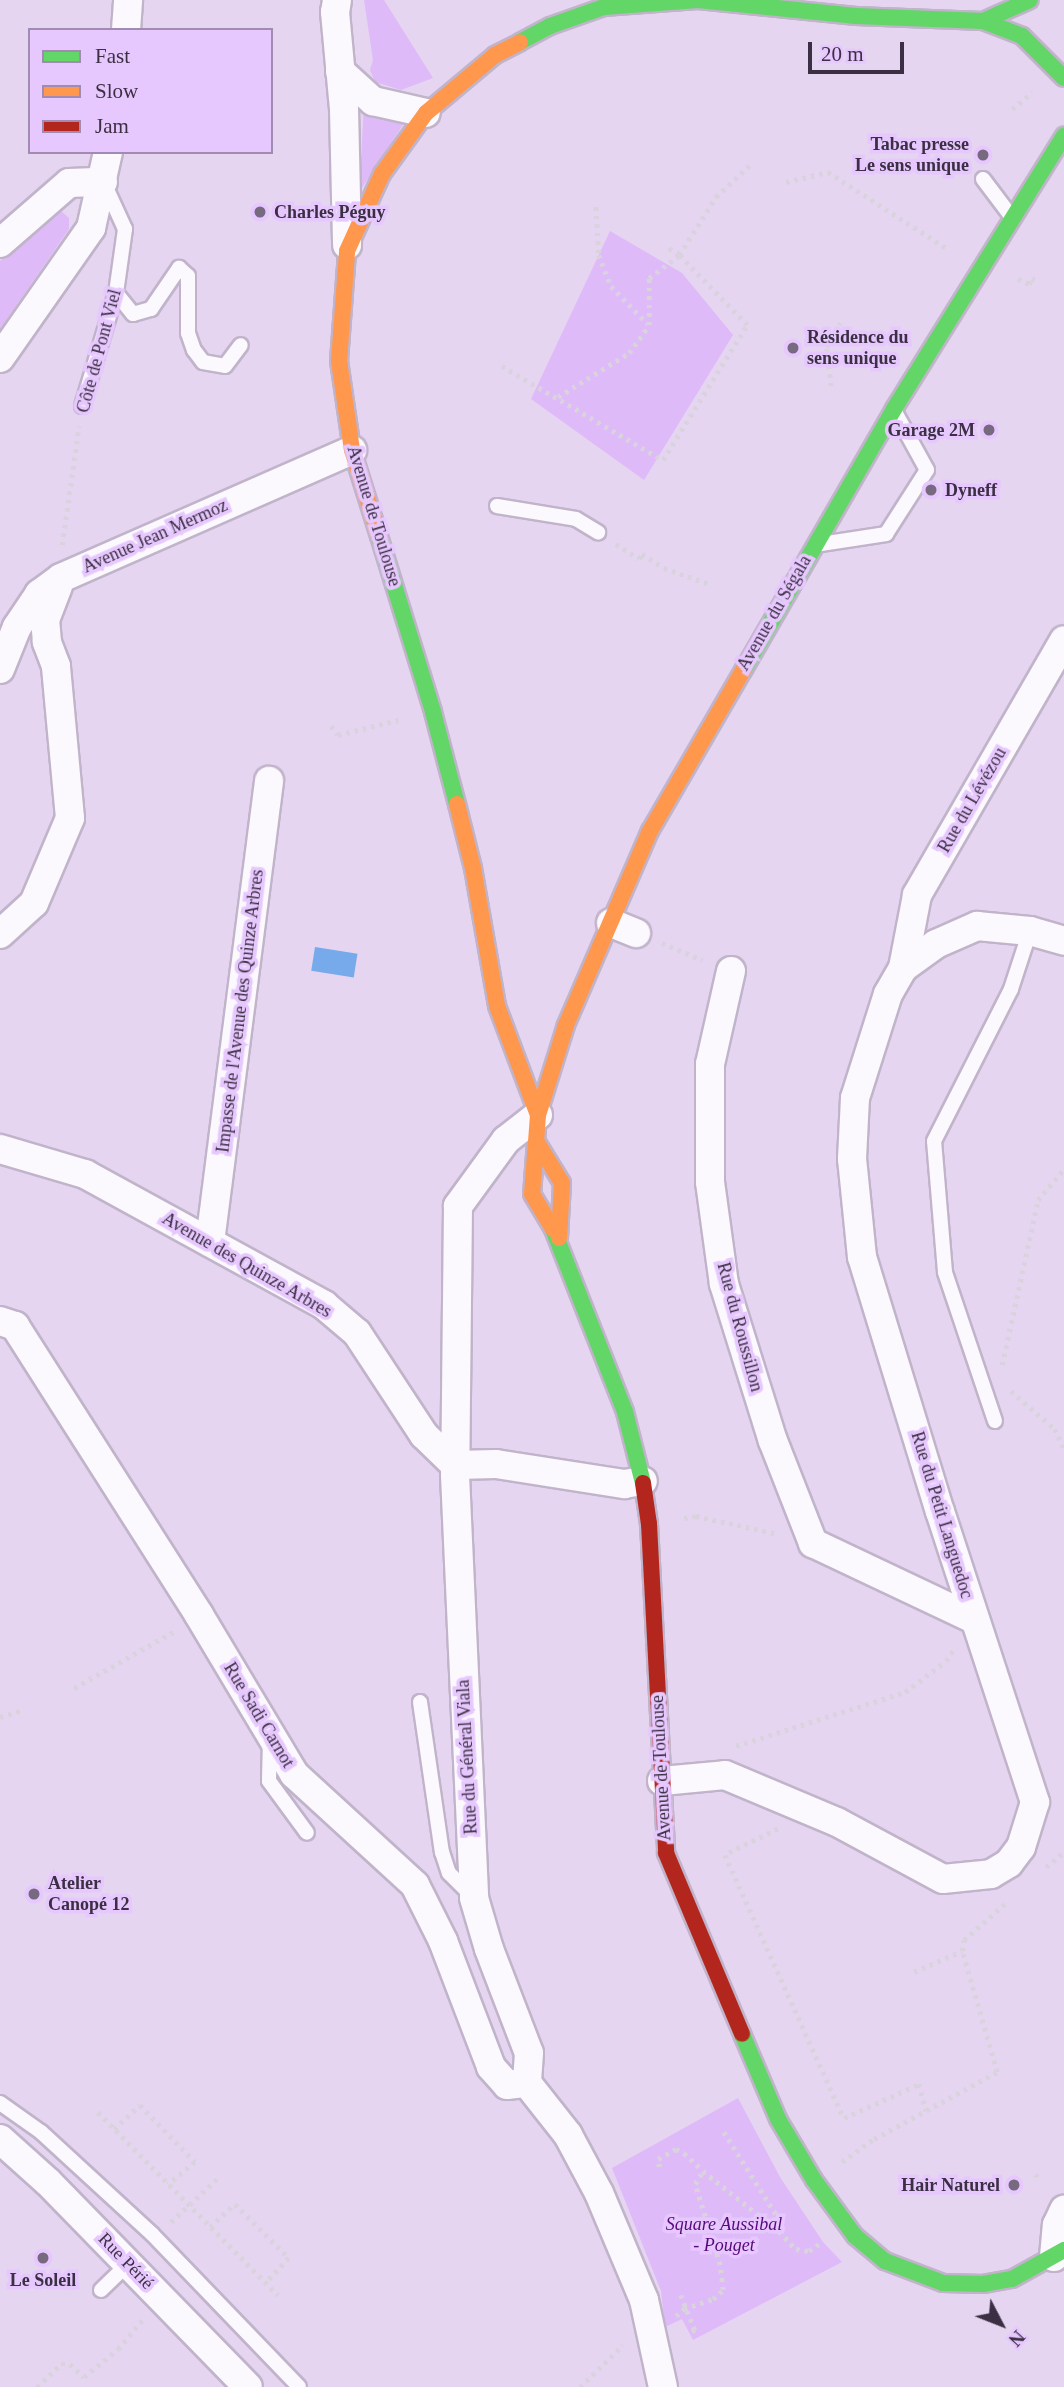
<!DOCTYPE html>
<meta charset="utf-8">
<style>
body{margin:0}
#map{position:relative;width:1064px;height:2387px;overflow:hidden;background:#e5d5f1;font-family:"Times New Roman",serif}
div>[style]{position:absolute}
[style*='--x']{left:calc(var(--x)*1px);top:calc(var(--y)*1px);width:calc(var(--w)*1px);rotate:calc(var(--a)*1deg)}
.green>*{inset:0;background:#dfbaf8}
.water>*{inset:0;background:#76aaea;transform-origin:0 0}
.path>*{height:4.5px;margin-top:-2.25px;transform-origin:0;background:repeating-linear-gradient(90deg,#d8d3dc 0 3.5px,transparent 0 8.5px)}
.roads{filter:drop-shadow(2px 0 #c1b4ca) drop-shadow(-2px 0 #c1b4ca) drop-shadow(0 2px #c1b4ca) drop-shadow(0 -2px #c1b4ca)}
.lane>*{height:14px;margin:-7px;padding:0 7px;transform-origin:7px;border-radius:7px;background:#fbf9fd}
.street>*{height:28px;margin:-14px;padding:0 14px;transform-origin:14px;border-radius:14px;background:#fbf9fd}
.fast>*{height:16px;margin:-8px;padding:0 8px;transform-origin:8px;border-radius:8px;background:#63d668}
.slow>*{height:16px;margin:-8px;padding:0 8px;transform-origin:8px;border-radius:8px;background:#ff974d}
.jam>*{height:16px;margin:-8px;padding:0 8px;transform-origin:8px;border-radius:8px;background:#b3261e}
.dots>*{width:19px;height:19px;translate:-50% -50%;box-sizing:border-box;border:4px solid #e7c8fe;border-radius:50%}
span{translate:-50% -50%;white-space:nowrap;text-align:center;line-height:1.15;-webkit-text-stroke:7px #e7c8fe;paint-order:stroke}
.poi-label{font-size:18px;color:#3b2f43;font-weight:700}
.right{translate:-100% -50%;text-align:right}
.left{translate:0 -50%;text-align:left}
.street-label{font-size:18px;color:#3b2f43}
.park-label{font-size:18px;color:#58077c;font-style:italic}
.legend{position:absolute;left:28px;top:28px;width:245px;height:126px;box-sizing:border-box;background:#e7c8fe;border:2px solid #a28bb3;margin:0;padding:9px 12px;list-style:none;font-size:21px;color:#3b2f43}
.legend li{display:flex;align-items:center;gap:14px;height:35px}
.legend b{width:35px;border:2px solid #a28bb3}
.north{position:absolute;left:966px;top:2289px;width:70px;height:70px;-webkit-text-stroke:5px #e7c8fe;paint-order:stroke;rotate:132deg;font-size:19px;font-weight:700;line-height:28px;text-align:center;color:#3b2f43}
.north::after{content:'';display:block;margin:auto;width:24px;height:32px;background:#3b2f43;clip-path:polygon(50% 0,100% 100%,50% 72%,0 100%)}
.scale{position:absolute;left:808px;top:42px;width:96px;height:32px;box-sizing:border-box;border:4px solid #3b2f43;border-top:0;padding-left:9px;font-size:21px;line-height:24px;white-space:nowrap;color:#3b2f43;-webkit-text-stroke:5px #e7c8fe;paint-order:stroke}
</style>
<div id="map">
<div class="green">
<i style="clip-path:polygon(364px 0,384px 0,433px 78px,401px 90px,375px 82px,370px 70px,373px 60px)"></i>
<i style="clip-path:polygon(364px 104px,404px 123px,360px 191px,361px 160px)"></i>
<i style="clip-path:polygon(60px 210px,69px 218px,69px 229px,0 329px,0 261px,48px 217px)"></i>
<i style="clip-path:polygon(610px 231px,682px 273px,733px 335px,644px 480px,531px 399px)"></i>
<i style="clip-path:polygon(738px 2098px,780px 2177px,823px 2242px,842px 2262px,693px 2340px,682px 2319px,665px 2327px,661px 2291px,612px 2168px)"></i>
</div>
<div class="water">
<i style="left:315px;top:947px;width:43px;height:24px;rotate:9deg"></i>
</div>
<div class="path">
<i style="--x:1012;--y:109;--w:26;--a:-39"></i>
<i style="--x:786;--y:182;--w:43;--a:-13.4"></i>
<i style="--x:828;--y:172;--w:144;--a:32.8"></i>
<i style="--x:596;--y:207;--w:48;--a:86.4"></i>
<i style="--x:599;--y:255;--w:33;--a:69"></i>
<i style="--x:611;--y:286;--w:53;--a:45.8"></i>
<i style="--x:1018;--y:279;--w:12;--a:24"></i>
<i style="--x:1029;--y:284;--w:7;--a:-63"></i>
<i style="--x:1032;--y:278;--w:4;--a:34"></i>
<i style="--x:502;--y:366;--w:186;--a:30.3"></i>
<i style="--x:663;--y:460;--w:159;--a:-58.1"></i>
<i style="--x:747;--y:325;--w:98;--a:-134.2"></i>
<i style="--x:679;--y:255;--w:13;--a:-148"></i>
<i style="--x:831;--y:386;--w:39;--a:-97"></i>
<i style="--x:826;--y:347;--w:28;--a:-60"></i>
<i style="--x:558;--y:397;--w:84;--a:-31.8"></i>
<i style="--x:629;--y:353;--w:34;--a:-54"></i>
<i style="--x:649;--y:325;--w:47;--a:-90"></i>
<i style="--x:649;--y:278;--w:38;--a:-37"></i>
<i style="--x:679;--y:255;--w:69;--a:-57.5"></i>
<i style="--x:716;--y:197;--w:51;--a:-43.4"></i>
<i style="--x:616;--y:544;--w:27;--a:33"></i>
<i style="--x:639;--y:559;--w:6;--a:-59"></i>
<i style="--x:642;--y:554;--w:26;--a:32"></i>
<i style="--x:664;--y:568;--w:49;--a:19.2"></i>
<i style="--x:62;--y:545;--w:120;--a:-81.9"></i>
<i style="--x:331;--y:726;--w:11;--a:52"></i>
<i style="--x:338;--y:735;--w:62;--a:-14"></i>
<i style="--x:662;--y:943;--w:44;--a:22.5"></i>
<i style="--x:1002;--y:1365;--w:169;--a:-77.7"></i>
<i style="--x:1038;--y:1200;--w:40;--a:-50"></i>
<i style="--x:1011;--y:1391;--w:58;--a:40.8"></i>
<i style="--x:1055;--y:1429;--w:21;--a:65"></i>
<i style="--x:684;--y:1518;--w:12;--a:-9"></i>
<i style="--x:696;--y:1516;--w:84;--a:12.4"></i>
<i style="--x:74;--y:1688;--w:114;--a:-29.5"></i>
<i style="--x:0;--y:1717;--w:21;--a:-17"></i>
<i style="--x:736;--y:1746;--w:177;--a:-17.7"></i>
<i style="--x:905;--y:1692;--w:51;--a:-37.1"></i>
<i style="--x:946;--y:1661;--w:14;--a:-56"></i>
<i style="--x:778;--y:1829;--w:59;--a:153.9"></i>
<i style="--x:725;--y:1855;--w:289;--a:65.7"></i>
<i style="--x:844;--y:2118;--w:82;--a:-24.4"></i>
<i style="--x:919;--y:2084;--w:28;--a:75"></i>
<i style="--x:1046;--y:1867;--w:23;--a:-40"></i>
<i style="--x:914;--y:1972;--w:52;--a:-23.6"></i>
<i style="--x:98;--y:2112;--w:257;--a:45.5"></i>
<i style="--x:114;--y:2129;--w:35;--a:-43"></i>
<i style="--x:140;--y:2105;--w:79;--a:46"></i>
<i style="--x:195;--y:2162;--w:35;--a:140"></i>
<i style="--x:724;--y:2132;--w:103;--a:57.7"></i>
<i style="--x:779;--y:2219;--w:11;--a:90"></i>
<i style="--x:842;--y:2162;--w:39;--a:-36"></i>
<i style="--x:874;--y:2139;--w:140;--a:-28.6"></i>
<i style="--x:997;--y:2072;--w:126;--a:-106.1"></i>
<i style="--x:962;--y:1951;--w:11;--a:-80"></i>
<i style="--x:964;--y:1940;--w:59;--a:-41.6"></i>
<i style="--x:659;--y:2167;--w:8;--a:-97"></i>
<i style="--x:658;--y:2159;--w:21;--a:-29"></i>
<i style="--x:676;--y:2149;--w:9;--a:27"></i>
<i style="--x:684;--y:2153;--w:26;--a:43"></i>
<i style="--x:1036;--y:2174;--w:7;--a:63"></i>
<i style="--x:171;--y:2222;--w:66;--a:-43.2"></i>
<i style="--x:210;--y:2227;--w:34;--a:-43"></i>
<i style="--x:235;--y:2204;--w:76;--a:45"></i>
<i style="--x:289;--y:2258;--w:34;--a:133"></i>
<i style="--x:681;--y:2295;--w:38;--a:68"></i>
<i style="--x:695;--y:2330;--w:7;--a:153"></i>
<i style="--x:676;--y:2316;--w:11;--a:-41"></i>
<i style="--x:684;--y:2309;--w:31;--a:-19"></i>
<i style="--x:713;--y:2299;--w:13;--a:-42"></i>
<i style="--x:723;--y:2290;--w:25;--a:-97"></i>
<i style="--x:720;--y:2265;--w:85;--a:-107.2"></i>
<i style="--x:695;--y:2184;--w:15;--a:-58"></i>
<i style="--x:703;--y:2171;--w:97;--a:38.3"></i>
<i style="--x:779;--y:2231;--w:25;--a:47"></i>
<i style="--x:796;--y:2249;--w:13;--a:9"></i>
<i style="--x:809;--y:2251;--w:12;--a:-35"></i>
<i style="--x:37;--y:2387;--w:33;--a:-44"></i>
<i style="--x:61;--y:2364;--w:9;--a:0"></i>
<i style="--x:70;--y:2364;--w:19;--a:43"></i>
<i style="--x:84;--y:2377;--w:44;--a:-39.5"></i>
<i style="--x:118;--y:2349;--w:38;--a:-50"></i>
<i style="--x:580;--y:2387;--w:60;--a:-44.3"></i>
</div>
<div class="roads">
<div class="lane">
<i style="--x:983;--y:179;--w:46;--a:52.9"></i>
<i style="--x:116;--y:293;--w:27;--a:51"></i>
<i style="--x:133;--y:314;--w:19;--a:-16"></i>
<i style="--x:151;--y:309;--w:50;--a:-55.7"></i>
<i style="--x:179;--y:268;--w:12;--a:42"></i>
<i style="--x:188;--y:276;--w:57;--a:90"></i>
<i style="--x:188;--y:333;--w:18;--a:71"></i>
<i style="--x:194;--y:350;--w:15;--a:53"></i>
<i style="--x:203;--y:362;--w:22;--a:10"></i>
<i style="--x:225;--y:366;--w:26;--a:-53"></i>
<i style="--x:82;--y:406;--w:118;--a:-73.3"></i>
<i style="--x:116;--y:293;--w:65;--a:-82"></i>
<i style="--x:125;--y:229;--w:51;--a:-114.5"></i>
<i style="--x:497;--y:506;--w:80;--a:9.3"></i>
<i style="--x:576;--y:519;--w:26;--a:31"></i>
<i style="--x:821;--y:544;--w:66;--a:-8.7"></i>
<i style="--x:886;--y:534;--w:76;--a:-57.4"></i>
<i style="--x:927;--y:470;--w:66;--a:-118.9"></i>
<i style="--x:995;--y:1421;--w:157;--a:-108.6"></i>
<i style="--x:945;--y:1272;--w:131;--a:-94.8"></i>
<i style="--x:934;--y:1141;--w:170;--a:-63.1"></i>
<i style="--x:1011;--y:989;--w:61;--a:-71.9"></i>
<i style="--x:420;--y:1702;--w:152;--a:81.7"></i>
<i style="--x:442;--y:1852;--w:22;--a:72"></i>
<i style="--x:449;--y:1873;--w:34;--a:45"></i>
<i style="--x:270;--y:1739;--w:42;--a:91.4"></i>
<i style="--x:269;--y:1781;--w:64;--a:53.8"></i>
<i style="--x:0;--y:2103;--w:50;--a:35.3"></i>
<i style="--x:41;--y:2132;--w:151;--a:42.6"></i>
<i style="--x:152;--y:2234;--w:212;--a:46.1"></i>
<i style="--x:101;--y:2290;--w:37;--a:-44"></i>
</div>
<div class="street">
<i style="--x:337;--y:0;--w:12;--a:99"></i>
<i style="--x:335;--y:12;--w:97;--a:84.7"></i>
<i style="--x:344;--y:109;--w:136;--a:88.7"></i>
<i style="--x:126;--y:30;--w:30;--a:-86"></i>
<i style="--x:340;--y:71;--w:45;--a:42.3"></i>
<i style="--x:373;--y:101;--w:54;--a:12.8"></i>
<i style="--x:0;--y:243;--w:91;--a:-41"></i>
<i style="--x:69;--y:183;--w:34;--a:-2"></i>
<i style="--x:0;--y:358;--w:159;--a:-55"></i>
<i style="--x:91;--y:228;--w:78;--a:-77.4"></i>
<i style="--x:0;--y:669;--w:45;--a:-68"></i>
<i style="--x:17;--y:627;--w:40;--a:-56"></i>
<i style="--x:39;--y:594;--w:27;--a:-36"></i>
<i style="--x:61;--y:578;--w:318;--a:-23.7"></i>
<i style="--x:611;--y:923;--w:27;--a:22"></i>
<i style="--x:0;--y:934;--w:46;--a:-42.4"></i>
<i style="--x:34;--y:903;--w:92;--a:-67"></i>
<i style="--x:70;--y:818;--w:153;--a:-95.3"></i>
<i style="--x:56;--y:666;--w:26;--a:-111"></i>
<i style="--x:47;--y:642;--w:22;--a:-95"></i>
<i style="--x:45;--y:620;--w:36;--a:-69"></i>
<i style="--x:903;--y:968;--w:74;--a:-79.1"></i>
<i style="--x:917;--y:895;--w:294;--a:-60"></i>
<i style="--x:731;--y:971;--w:95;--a:102.7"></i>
<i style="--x:710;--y:1064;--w:118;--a:90"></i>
<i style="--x:710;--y:1182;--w:103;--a:82.2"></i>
<i style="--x:724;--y:1284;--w:164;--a:72.7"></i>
<i style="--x:773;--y:1441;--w:110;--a:68.6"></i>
<i style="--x:813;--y:1543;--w:178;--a:25.3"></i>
<i style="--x:538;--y:1115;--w:41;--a:142"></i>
<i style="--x:506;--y:1140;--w:82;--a:126"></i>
<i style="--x:458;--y:1206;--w:269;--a:90.6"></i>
<i style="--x:455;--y:1475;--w:423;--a:87.4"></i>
<i style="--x:474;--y:1898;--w:53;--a:73.6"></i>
<i style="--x:489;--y:1949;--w:111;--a:69"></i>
<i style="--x:529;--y:2053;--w:30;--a:94"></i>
<i style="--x:527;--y:2083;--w:66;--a:51.7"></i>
<i style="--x:568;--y:2135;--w:66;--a:61.9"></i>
<i style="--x:599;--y:2193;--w:116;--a:67.2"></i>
<i style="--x:644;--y:2300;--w:89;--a:77.7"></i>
<i style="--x:0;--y:1149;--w:89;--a:16.4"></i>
<i style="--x:85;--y:1174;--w:273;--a:28.7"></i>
<i style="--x:324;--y:1305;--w:43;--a:40.3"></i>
<i style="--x:357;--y:1333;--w:122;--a:56.7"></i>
<i style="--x:424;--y:1435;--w:43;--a:44.1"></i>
<i style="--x:455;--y:1465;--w:41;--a:-1.4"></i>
<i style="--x:496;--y:1464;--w:130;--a:8.9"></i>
<i style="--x:624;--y:1484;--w:19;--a:-9"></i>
<i style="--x:210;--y:1242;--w:465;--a:-82.7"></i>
<i style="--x:0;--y:1321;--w:16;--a:18"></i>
<i style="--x:15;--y:1326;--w:343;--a:57.5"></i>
<i style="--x:199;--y:1615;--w:185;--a:59.1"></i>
<i style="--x:294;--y:1774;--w:164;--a:42.5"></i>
<i style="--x:415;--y:1885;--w:63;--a:63.4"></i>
<i style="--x:443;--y:1941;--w:135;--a:69.1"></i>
<i style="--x:491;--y:2067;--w:24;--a:48"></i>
<i style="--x:507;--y:2085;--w:20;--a:-6"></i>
<i style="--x:662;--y:1781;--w:63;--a:-5.4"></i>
<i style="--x:725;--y:1775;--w:121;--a:22.8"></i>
<i style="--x:837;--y:1822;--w:120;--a:28.3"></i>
<i style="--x:943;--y:1879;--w:48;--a:-5.9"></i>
<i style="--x:991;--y:1874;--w:21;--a:-31"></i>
<i style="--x:1009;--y:1863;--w:20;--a:-53"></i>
<i style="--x:1021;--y:1847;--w:47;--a:-72.7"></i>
<i style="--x:1035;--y:1802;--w:305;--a:-108.1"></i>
<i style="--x:940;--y:1512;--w:267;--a:-107"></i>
<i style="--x:862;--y:1257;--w:99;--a:-95.8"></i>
<i style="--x:852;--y:1159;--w:61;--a:-87.2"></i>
<i style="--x:855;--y:1098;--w:109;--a:-72.4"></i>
<i style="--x:888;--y:994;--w:30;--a:-60"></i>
<i style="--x:903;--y:968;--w:41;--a:-36"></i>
<i style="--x:936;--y:944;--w:45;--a:-23.7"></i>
<i style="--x:977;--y:926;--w:53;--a:5.4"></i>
<i style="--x:1030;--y:931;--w:35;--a:16"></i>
<i style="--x:0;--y:2139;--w:64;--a:41.9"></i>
<i style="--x:48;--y:2182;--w:286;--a:45.7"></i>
<i style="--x:1054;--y:2257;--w:32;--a:-85"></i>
<i style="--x:1057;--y:2225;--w:17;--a:-65"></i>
</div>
<div class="fast">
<i style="--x:983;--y:21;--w:42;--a:21"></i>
<i style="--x:1022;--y:36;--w:59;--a:45"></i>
<i style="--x:520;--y:42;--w:34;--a:-28"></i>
<i style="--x:550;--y:26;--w:57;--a:-19.4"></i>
<i style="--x:604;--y:7;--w:94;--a:-4.3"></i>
<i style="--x:698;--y:0;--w:159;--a:5.8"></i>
<i style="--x:856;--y:16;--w:127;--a:2.3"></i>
<i style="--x:983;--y:21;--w:51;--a:-24.1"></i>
<i style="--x:379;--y:536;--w:184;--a:72.9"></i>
<i style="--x:433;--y:712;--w:95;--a:75.4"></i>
<i style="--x:744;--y:669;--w:300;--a:-60"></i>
<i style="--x:894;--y:409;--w:322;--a:-58.1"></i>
<i style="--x:553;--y:1229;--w:197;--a:68.5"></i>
<i style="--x:625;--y:1412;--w:73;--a:75.8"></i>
<i style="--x:742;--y:2034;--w:92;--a:67"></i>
<i style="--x:778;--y:2119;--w:71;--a:59.5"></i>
<i style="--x:814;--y:2180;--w:69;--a:53.8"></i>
<i style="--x:855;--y:2236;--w:39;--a:40"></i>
<i style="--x:885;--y:2261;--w:62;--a:20.8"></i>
<i style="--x:943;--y:2283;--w:40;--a:1.4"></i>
<i style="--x:983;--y:2284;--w:29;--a:-10"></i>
<i style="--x:1012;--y:2279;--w:60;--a:-29.1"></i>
</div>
<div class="slow">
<i style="--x:379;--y:536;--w:90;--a:-107.4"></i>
<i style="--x:352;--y:450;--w:90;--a:-98.3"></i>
<i style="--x:339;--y:361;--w:110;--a:-85.8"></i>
<i style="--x:347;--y:251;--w:85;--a:-65.6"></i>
<i style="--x:382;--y:174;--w:75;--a:-54.2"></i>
<i style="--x:426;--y:113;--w:90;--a:-40"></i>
<i style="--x:495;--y:55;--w:28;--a:-27"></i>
<i style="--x:457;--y:804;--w:66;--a:76"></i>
<i style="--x:473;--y:868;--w:140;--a:80.1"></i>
<i style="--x:497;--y:1006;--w:116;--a:69.4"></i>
<i style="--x:538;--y:1115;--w:79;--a:94.3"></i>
<i style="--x:532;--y:1194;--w:41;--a:59"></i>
<i style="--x:538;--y:1115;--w:94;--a:-72.7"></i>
<i style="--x:566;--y:1025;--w:211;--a:-66.6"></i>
<i style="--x:650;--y:831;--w:187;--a:-59.9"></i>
<i style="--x:538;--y:1144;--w:46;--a:58.4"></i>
<i style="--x:562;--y:1183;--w:55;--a:93.1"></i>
</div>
<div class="jam">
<i style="--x:643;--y:1483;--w:41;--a:81.7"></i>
<i style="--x:649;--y:1524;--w:329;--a:87"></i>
<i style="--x:666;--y:1853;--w:196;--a:67.2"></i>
</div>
</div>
<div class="dots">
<i style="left:983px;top:155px;background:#766980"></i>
<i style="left:260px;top:212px;background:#766980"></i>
<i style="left:793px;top:348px;background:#766980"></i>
<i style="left:989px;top:430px;background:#766980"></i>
<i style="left:931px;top:490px;background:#766980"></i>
<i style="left:34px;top:1894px;background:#766980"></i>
<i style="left:1014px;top:2185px;background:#766980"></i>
<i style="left:43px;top:2258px;background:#766980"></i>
</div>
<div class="poi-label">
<span class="right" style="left:969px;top:155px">Tabac presse<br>Le sens unique</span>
<span class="left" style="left:274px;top:212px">Charles Péguy</span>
<span class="left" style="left:807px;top:348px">Résidence du<br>sens unique</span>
<span class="right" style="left:975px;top:430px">Garage 2M</span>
<span class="left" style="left:945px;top:490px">Dyneff</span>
<span class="left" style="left:48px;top:1894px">Atelier<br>Canopé 12</span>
<span class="right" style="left:1000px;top:2185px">Hair Naturel</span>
<span style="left:43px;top:2280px">Le Soleil</span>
</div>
<div class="street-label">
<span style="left:99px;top:351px;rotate:-75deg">Côte de Pont Viel</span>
<span style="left:374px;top:516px;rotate:73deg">Avenue de Toulouse</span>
<span style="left:155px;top:536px;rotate:-24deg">Avenue Jean Mermoz</span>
<span style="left:774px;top:613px;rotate:-60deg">Avenue du Ségala</span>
<span style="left:972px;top:800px;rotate:-60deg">Rue du Lévézou</span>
<span style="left:240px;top:1011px;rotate:-83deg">Impasse de l'Avenue des Quinze Arbres</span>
<span style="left:247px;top:1265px;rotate:30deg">Avenue des Quinze Arbres</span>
<span style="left:740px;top:1327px;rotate:75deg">Rue du Roussillon</span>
<span style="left:942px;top:1515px;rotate:73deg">Rue du Petit Languedoc</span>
<span style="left:259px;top:1715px;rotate:59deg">Rue Sadi Carnot</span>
<span style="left:467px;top:1757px;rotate:-93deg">Rue du Général Viala</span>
<span style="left:661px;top:1768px;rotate:-93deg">Avenue de Toulouse</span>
<span style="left:126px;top:2261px;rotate:46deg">Rue Périé</span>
</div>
<div class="park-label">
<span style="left:724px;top:2235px">Square Aussibal<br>- Pouget</span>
</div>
<ul class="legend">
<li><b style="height:9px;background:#63d668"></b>Fast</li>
<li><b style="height:9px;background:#ff974d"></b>Slow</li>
<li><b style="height:9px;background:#b3261e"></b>Jam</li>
</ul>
<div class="north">N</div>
<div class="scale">20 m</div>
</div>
